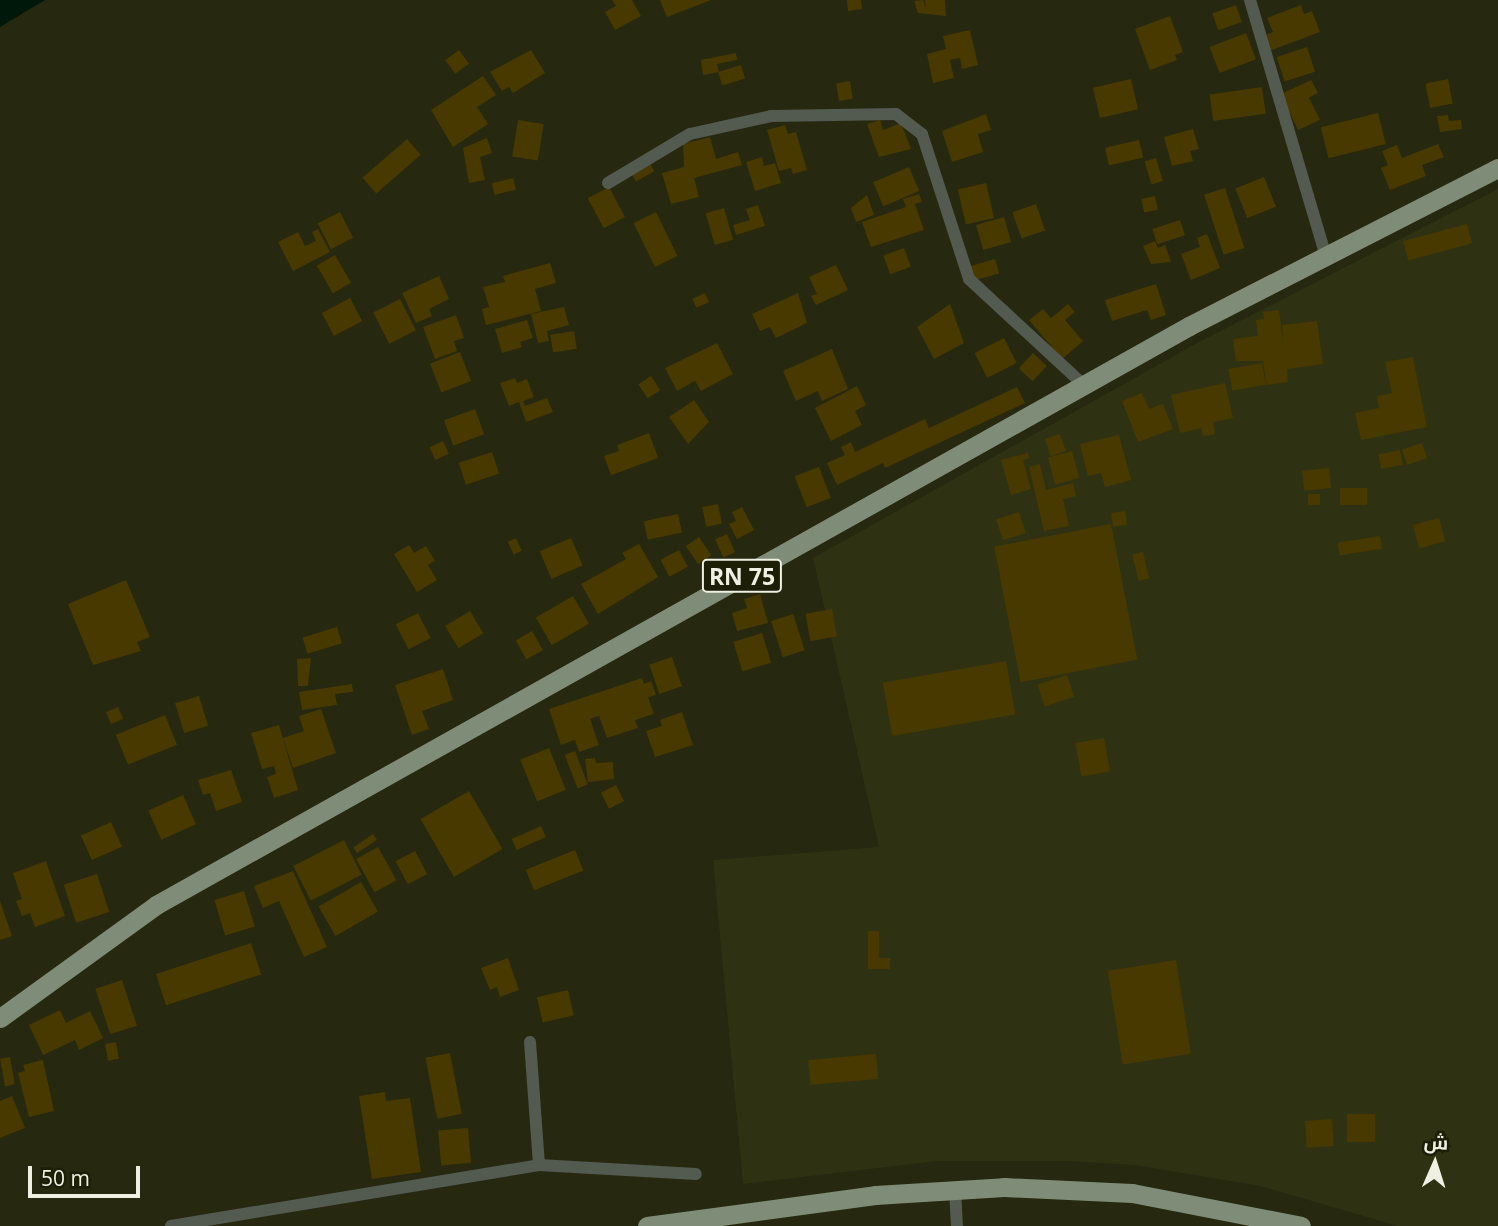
<!DOCTYPE html>
<meta charset="utf-8">
<style>
body{margin:0}
#map{position:relative;width:1498px;height:1226px;overflow:hidden;background:#26280f;font-family:"Open Sans",Cairo,sans-serif}
div>[style]{position:absolute}
[style*='--x']{left:calc(var(--x)*1px);top:calc(var(--y)*1px);width:calc(var(--w)*1px);rotate:calc(var(--a)*1deg)}
.built>*{inset:0;background:#2f3212}
.water>*{inset:0;background:#00180a}
.building>*{inset:0;background:#483900;transform-origin:0 0}
.minor>*{height:12px;margin:-6px;padding:0 6px;transform-origin:6px;border-radius:6px;background:#535a50}
.primary>*{height:19px;margin:-9.5px;padding:0 9.5px;transform-origin:9.5px;border-radius:9.5px;background:#7f8d78}
span{translate:-50% -50%;white-space:nowrap;text-align:center;line-height:1.15;-webkit-text-stroke:5px #1c1e06;paint-order:stroke}
.shield-label span{padding:2px 5px;background:#1c1e06;border:2px solid;border-radius:5px;-webkit-text-stroke-width:0}
.shield-label{font-size:23px;color:#eef0e1;font-weight:700}
.north{position:absolute;left:1400px;top:1128px;width:70px;height:70px;-webkit-text-stroke:5px #1c1e06;paint-order:stroke;rotate:3deg;font-size:19px;font-weight:700;line-height:28px;text-align:center;color:#eef0e1}
.north::after{content:'';display:block;margin:auto;width:24px;height:32px;background:#eef0e1;clip-path:polygon(50% 0,100% 100%,50% 72%,0 100%)}
.scale{position:absolute;left:28px;top:1166px;width:112px;height:32px;box-sizing:border-box;border:4px solid #eef0e1;border-top:0;padding-left:9px;font-size:21px;line-height:24px;white-space:nowrap;color:#eef0e1;-webkit-text-stroke:5px #1c1e06;paint-order:stroke}
</style>
<div id="map">
<div class="built">
<i style="clip-path:polygon(1498px 189px,1498px 1226px,1398px 1226px,1261px 1186px,1135px 1165px,1068px 1161px,937px 1161px,743px 1184px,713px 860px,879px 847px,813px 558px,1199px 342px)"></i>
</div>
<div class="water">
<i style="clip-path:polygon(0 0,45px 0,0 27px)"></i>
</div>
<div class="building">
<i style="clip-path:polygon(612px 0,632px 0,641px 16px,615px 30px,605px 12px,616px 6px)"></i>
<i style="clip-path:polygon(660px 0,711px 0,667px 17px)"></i>
<i style="clip-path:polygon(847px 0,861px 0,862px 9px,848px 11px)"></i>
<i style="clip-path:polygon(923px 0,926px 8px,925px 0,945px 0,946px 16px,918px 13px,914px 1px)"></i>
<i style="left:1236px;top:5px;width:18px;height:25px;rotate:71deg"></i>
<i style="clip-path:polygon(1301px 5px,1304px 14px,1312px 11px,1320px 32px,1269px 51px,1263px 36px,1273px 32px,1267px 18px)"></i>
<i style="clip-path:polygon(1170px 16px,1183px 52px,1175px 55px,1177px 60px,1150px 70px,1135px 29px)"></i>
<i style="clip-path:polygon(970px 30px,978px 65px,962px 69px,960px 58px,950px 60px,954px 78px,933px 83px,927px 54px,946px 49px,943px 36px)"></i>
<i style="left:1246px;top:33px;width:28px;height:39px;rotate:69deg"></i>
<i style="left:1307px;top:47px;width:26px;height:32px;rotate:72deg"></i>
<i style="left:459px;top:50px;width:17px;height:17px;rotate:54deg"></i>
<i style="clip-path:polygon(531px 50px,545px 73px,513px 93px,509px 87px,502px 91px,490px 72px)"></i>
<i style="clip-path:polygon(736px 53px,737px 60px,717px 64px,719px 72px,703px 75px,701px 60px)"></i>
<i style="left:741px;top:65px;width:14px;height:24px;rotate:73deg"></i>
<i style="clip-path:polygon(483px 76px,496px 95px,477px 107px,488px 124px,453px 147px,431px 110px)"></i>
<i style="left:1131px;top:79px;width:31px;height:39px;rotate:77deg"></i>
<i style="left:1448px;top:79px;width:25px;height:23px;rotate:79deg"></i>
<i style="clip-path:polygon(1311px 80px,1318px 93px,1309px 98px,1320px 120px,1298px 130px,1281px 94px)"></i>
<i style="left:850px;top:81px;width:18px;height:14px;rotate:81deg"></i>
<i style="left:1262px;top:87px;width:27px;height:53px;rotate:82deg"></i>
<i style="left:1378px;top:113px;width:32px;height:59px;rotate:76deg"></i>
<i style="clip-path:polygon(986px 114px,991px 130px,978px 134px,983px 152px,952px 162px,942px 131px)"></i>
<i style="clip-path:polygon(1448px 115px,1449px 121px,1461px 120px,1462px 129px,1440px 132px,1437px 116px)"></i>
<i style="left:518px;top:120px;width:26px;height:37px;rotate:9deg"></i>
<i style="clip-path:polygon(880px 120px,883px 130px,901px 123px,911px 149px,879px 157px,867px 124px)"></i>
<i style="clip-path:polygon(785px 125px,788px 134px,796px 132px,807px 170px,793px 174px,791px 168px,779px 171px,767px 130px)"></i>
<i style="clip-path:polygon(1193px 129px,1199px 149px,1190px 151px,1193px 161px,1172px 166px,1164px 137px)"></i>
<i style="clip-path:polygon(710px 137px,716px 159px,738px 152px,742px 165px,694px 178px,699px 197px,671px 204px,662px 173px,684px 167px,683px 144px)"></i>
<i style="clip-path:polygon(487px 138px,492px 153px,480px 157px,485px 180px,469px 183px,463px 148px)"></i>
<i style="left:407px;top:139px;width:21px;height:59px;rotate:49deg"></i>
<i style="left:1139px;top:140px;width:18px;height:35px;rotate:77deg"></i>
<i style="clip-path:polygon(1438px 144px,1444px 157px,1422px 165px,1426px 176px,1390px 190px,1381px 168px,1388px 165px,1382px 151px,1397px 145px,1402px 158px)"></i>
<i style="clip-path:polygon(762px 157px,764px 166px,775px 163px,781px 183px,755px 191px,746px 162px)"></i>
<i style="left:1156px;top:158px;width:24px;height:12px;rotate:73deg"></i>
<i style="left:648px;top:160px;width:13px;height:21px;rotate:61deg"></i>
<i style="left:909px;top:167px;width:26px;height:39px;rotate:67deg"></i>
<i style="left:1264px;top:177px;width:32px;height:31px;rotate:68deg"></i>
<i style="left:513px;top:178px;width:12px;height:22px;rotate:76deg"></i>
<i style="left:986px;top:183px;width:36px;height:29px;rotate:77deg"></i>
<i style="left:609px;top:187px;width:34px;height:24px;rotate:62deg"></i>
<i style="left:1225px;top:188px;width:63px;height:22px;rotate:72deg"></i>
<i style="clip-path:polygon(919px 194px,922px 202px,915px 204px,924px 230px,871px 247px,862px 222px,906px 207px,903px 199px)"></i>
<i style="clip-path:polygon(867px 195px,874px 215px,856px 222px,851px 208px)"></i>
<i style="left:1155px;top:196px;width:14px;height:14px;rotate:78deg"></i>
<i style="left:1036px;top:204px;width:28px;height:25px;rotate:71deg"></i>
<i style="clip-path:polygon(758px 205px,765px 226px,736px 235px,733px 225px,750px 220px,746px 209px)"></i>
<i style="left:724px;top:208px;width:33px;height:19px;rotate:74deg"></i>
<i style="left:340px;top:212px;width:29px;height:25px;rotate:63deg"></i>
<i style="left:656px;top:212px;width:49px;height:25px;rotate:64deg"></i>
<i style="left:1004px;top:217px;width:26px;height:29px;rotate:74deg"></i>
<i style="left:1180px;top:220px;width:16px;height:29px;rotate:72deg"></i>
<i style="left:1467px;top:224px;width:20px;height:66px;rotate:75deg"></i>
<i style="clip-path:polygon(318px 229px,330px 252px,293px 271px,278px 242px,298px 232px,305px 246px,316px 241px,312px 232px)"></i>
<i style="clip-path:polygon(1207px 234px,1220px 268px,1191px 280px,1181px 254px,1200px 247px,1197px 238px)"></i>
<i style="clip-path:polygon(1155px 241px,1158px 248px,1165px 245px,1171px 262px,1151px 264px,1143px 246px)"></i>
<i style="left:904px;top:248px;width:20px;height:22px;rotate:70deg"></i>
<i style="left:335px;top:255px;width:32px;height:21px;rotate:60deg"></i>
<i style="left:995px;top:259px;width:15px;height:27px;rotate:74deg"></i>
<i style="clip-path:polygon(550px 263px,556px 283px,535px 289px,541px 311px,486px 325px,482px 309px,489px 307px,483px 287px,505px 282px,503px 276px)"></i>
<i style="clip-path:polygon(836px 265px,848px 290px,816px 305px,811px 296px,817px 294px,809px 277px)"></i>
<i style="clip-path:polygon(439px 276px,449px 299px,429px 309px,432px 316px,416px 323px,402px 293px)"></i>
<i style="clip-path:polygon(1156px 284px,1166px 315px,1151px 320px,1147px 310px,1112px 321px,1105px 300px)"></i>
<i style="left:705px;top:293px;width:10px;height:14px;rotate:66deg"></i>
<i style="clip-path:polygon(798px 293px,807px 323px,776px 338px,770px 327px,760px 331px,752px 314px)"></i>
<i style="left:350px;top:298px;width:26px;height:32px;rotate:62deg"></i>
<i style="left:400px;top:299px;width:35px;height:30px;rotate:63deg"></i>
<i style="clip-path:polygon(950px 304px,964px 343px,934px 359px,917px 327px)"></i>
<i style="clip-path:polygon(1068px 304px,1075px 312px,1065px 320px,1083px 341px,1062px 359px,1029px 320px,1043px 309px,1051px 318px)"></i>
<i style="clip-path:polygon(564px 307px,569px 325px,547px 331px,549px 341px,538px 343px,531px 314px)"></i>
<i style="clip-path:polygon(1279px 310px,1283px 344px,1282px 325px,1317px 321px,1323px 364px,1287px 369px,1288px 382px,1266px 385px,1263px 361px,1236px 361px,1233px 339px,1258px 336px,1256px 320px,1264px 319px,1263px 312px)"></i>
<i style="clip-path:polygon(456px 315px,464px 338px,454px 341px,457px 351px,435px 359px,423px 327px)"></i>
<i style="clip-path:polygon(527px 320px,533px 338px,520px 342px,522px 347px,502px 353px,495px 329px)"></i>
<i style="left:574px;top:331px;width:18px;height:24px;rotate:81deg"></i>
<i style="left:1004px;top:338px;width:28px;height:33px;rotate:63deg"></i>
<i style="clip-path:polygon(717px 343px,733px 374px,701px 391px,695px 381px,677px 391px,665px 368px)"></i>
<i style="clip-path:polygon(832px 349px,848px 389px,822px 401px,818px 391px,796px 401px,783px 371px)"></i>
<i style="left:460px;top:352px;width:31px;height:32px;rotate:69deg"></i>
<i style="left:1033px;top:353px;width:19px;height:21px;rotate:43deg"></i>
<i style="clip-path:polygon(1413px 357px,1427px 427px,1361px 440px,1355px 413px,1379px 408px,1377px 396px,1392px 393px,1385px 362px)"></i>
<i style="left:1262px;top:363px;width:22px;height:34px;rotate:80deg"></i>
<i style="left:651px;top:376px;width:17px;height:15px;rotate:57deg"></i>
<i style="clip-path:polygon(515px 378px,517px 383px,527px 379px,534px 397px,523px 401px,525px 406px,547px 398px,553px 412px,526px 422px,519px 402px,509px 406px,500px 383px)"></i>
<i style="clip-path:polygon(1225px 383px,1233px 418px,1213px 422px,1215px 434px,1203px 436px,1201px 428px,1180px 433px,1171px 395px)"></i>
<i style="clip-path:polygon(857px 386px,866px 405px,855px 411px,862px 425px,831px 441px,815px 408px)"></i>
<i style="clip-path:polygon(1017px 387px,1025px 403px,885px 468px,883px 463px,837px 485px,827px 463px,845px 455px,841px 447px,851px 442px,855px 452px,925px 419px,929px 428px)"></i>
<i style="clip-path:polygon(1142px 393px,1149px 409px,1163px 404px,1173px 429px,1138px 442px,1122px 401px)"></i>
<i style="clip-path:polygon(694px 400px,709px 422px,688px 444px,669px 417px)"></i>
<i style="left:475px;top:409px;width:27px;height:33px;rotate:70deg"></i>
<i style="clip-path:polygon(649px 433px,658px 458px,611px 475px,604px 456px,619px 451px,617px 445px)"></i>
<i style="left:1060px;top:434px;width:18px;height:16px;rotate:71deg"></i>
<i style="clip-path:polygon(1119px 435px,1131px 480px,1105px 487px,1101px 473px,1088px 476px,1080px 444px)"></i>
<i style="left:443px;top:441px;width:14px;height:15px;rotate:65deg"></i>
<i style="left:1422px;top:443px;width:16px;height:21px;rotate:72deg"></i>
<i style="left:1400px;top:450px;width:15px;height:22px;rotate:79deg"></i>
<i style="left:1072px;top:451px;width:28px;height:25px;rotate:75deg"></i>
<i style="left:492px;top:452px;width:23px;height:35px;rotate:72deg"></i>
<i style="clip-path:polygon(1028px 453px,1029px 458px,1023px 460px,1031px 489px,1011px 495px,1001px 460px)"></i>
<i style="clip-path:polygon(1040px 464px,1046px 490px,1073px 483px,1076px 496px,1063px 499px,1069px 526px,1044px 531px,1029px 467px)"></i>
<i style="left:819px;top:467px;width:33px;height:26px;rotate:69deg"></i>
<i style="left:1329px;top:468px;width:20px;height:27px;rotate:84deg"></i>
<i style="left:1340px;top:488px;width:27px;height:17px"></i>
<i style="left:1308px;top:494px;width:12px;height:11px"></i>
<i style="left:718px;top:504px;width:20px;height:16px;rotate:79deg"></i>
<i style="clip-path:polygon(742px 507px,754px 530px,737px 539px,729px 524px,736px 521px,732px 512px)"></i>
<i style="left:1125px;top:511px;width:14px;height:14px;rotate:82deg"></i>
<i style="left:1019px;top:512px;width:22px;height:24px;rotate:72deg"></i>
<i style="left:678px;top:514px;width:19px;height:35px;rotate:78deg"></i>
<i style="left:1439px;top:518px;width:24px;height:27px;rotate:75deg"></i>
<i style="left:1111px;top:524px;width:138px;height:119px;rotate:79deg"></i>
<i style="left:727px;top:534px;width:20px;height:13px;rotate:66deg"></i>
<i style="left:1380px;top:536px;width:13px;height:43px;rotate:81deg"></i>
<i style="left:699px;top:537px;width:22px;height:16px;rotate:56deg"></i>
<i style="left:516px;top:538px;width:14px;height:9px;rotate:65deg"></i>
<i style="left:571px;top:538px;width:30px;height:34px;rotate:67deg"></i>
<i style="clip-path:polygon(639px 544px,658px 577px,598px 614px,581px 584px,626px 559px,622px 553px)"></i>
<i style="clip-path:polygon(409px 545px,414px 553px,426px 546px,435px 561px,428px 565px,437px 580px,417px 592px,394px 554px)"></i>
<i style="left:679px;top:550px;width:19px;height:21px;rotate:62deg"></i>
<i style="left:1143px;top:552px;width:27px;height:11px;rotate:77deg"></i>
<i style="clip-path:polygon(126px 580px,150px 637px,137px 642px,141px 651px,93px 665px,68px 604px)"></i>
<i style="clip-path:polygon(760px 594px,768px 623px,737px 631px,732px 613px,747px 608px,744px 599px)"></i>
<i style="left:573px;top:596px;width:32px;height:43px;rotate:60deg"></i>
<i style="left:832px;top:609px;width:28px;height:27px;rotate:80deg"></i>
<i style="left:470px;top:611px;width:26px;height:29px;rotate:59deg"></i>
<i style="left:418px;top:613px;width:28px;height:25px;rotate:63deg"></i>
<i style="left:793px;top:614px;width:38px;height:23px;rotate:72deg"></i>
<i style="left:337px;top:627px;width:17px;height:36px;rotate:73deg"></i>
<i style="left:532px;top:631px;width:22px;height:19px;rotate:60deg"></i>
<i style="left:762px;top:633px;width:31px;height:30px;rotate:73deg"></i>
<i style="left:672px;top:657px;width:31px;height:24px;rotate:71deg"></i>
<i style="clip-path:polygon(311px 658px,308px 686px,298px 686px,297px 659px)"></i>
<i style="left:1006px;top:661px;width:54px;height:125px;rotate:80deg"></i>
<i style="clip-path:polygon(443px 669px,453px 700px,422px 711px,429px 729px,412px 735px,395px 685px)"></i>
<i style="left:1067px;top:675px;width:23px;height:31px;rotate:72deg"></i>
<i style="clip-path:polygon(642px 678px,644px 684px,651px 681px,656px 695px,648px 697px,654px 714px,635px 720px,638px 728px,607px 738px,599px 716px,590px 719px,599px 745px,579px 752px,575px 740px,561px 745px,549px 709px)"></i>
<i style="clip-path:polygon(352px 684px,353px 692px,335px 694px,337px 705px,302px 710px,299px 692px)"></i>
<i style="left:199px;top:696px;width:31px;height:25px;rotate:73deg"></i>
<i style="left:118px;top:707px;width:13px;height:13px;rotate:67deg"></i>
<i style="clip-path:polygon(321px 709px,336px 753px,293px 768px,283px 738px,304px 731px,299px 716px)"></i>
<i style="clip-path:polygon(682px 712px,693px 745px,655px 757px,646px 731px,662px 726px,660px 720px)"></i>
<i style="left:165px;top:715px;width:32px;height:53px;rotate:68deg"></i>
<i style="clip-path:polygon(279px 725px,298px 790px,274px 798px,267px 777px,276px 774px,274px 766px,262px 769px,251px 733px)"></i>
<i style="left:1104px;top:738px;width:34px;height:29px;rotate:80deg"></i>
<i style="left:549px;top:748px;width:45px;height:31px;rotate:68deg"></i>
<i style="left:575px;top:751px;width:36px;height:11px;rotate:69deg"></i>
<i style="clip-path:polygon(595px 758px,596px 763px,613px 762px,614px 779px,588px 782px,585px 759px)"></i>
<i style="clip-path:polygon(231px 770px,242px 802px,216px 811px,210px 793px,203px 795px,198px 780px)"></i>
<i style="left:616px;top:785px;width:18px;height:17px;rotate:63deg"></i>
<i style="left:469px;top:791px;width:67px;height:56px;rotate:60deg"></i>
<i style="left:183px;top:795px;width:32px;height:38px;rotate:66deg"></i>
<i style="left:111px;top:822px;width:27px;height:33px;rotate:66deg"></i>
<i style="left:541px;top:826px;width:12px;height:32px;rotate:66deg"></i>
<i style="left:373px;top:834px;width:7px;height:24px;rotate:56deg"></i>
<i style="left:344px;top:840px;width:39px;height:57px;rotate:63deg"></i>
<i style="left:378px;top:847px;width:38px;height:25px;rotate:61deg"></i>
<i style="left:575px;top:850px;width:22px;height:53px;rotate:68deg"></i>
<i style="left:415px;top:851px;width:26px;height:22px;rotate:62deg"></i>
<i style="clip-path:polygon(46px 861px,65px 916px,35px 927px,30px 913px,22px 916px,16px 901px,22px 899px,13px 873px)"></i>
<i style="clip-path:polygon(293px 871px,327px 947px,304px 957px,279px 901px,263px 908px,254px 886px)"></i>
<i style="left:97px;top:874px;width:40px;height:35px;rotate:72deg"></i>
<i style="left:361px;top:882px;width:34px;height:49px;rotate:60deg"></i>
<i style="left:244px;top:891px;width:37px;height:31px;rotate:73deg"></i>
<i style="clip-path:polygon(0 901px,12px 936px,0 940px)"></i>
<i style="clip-path:polygon(868px 931px,879px 931px,879px 958px,890px 958px,890px 969px,868px 969px)"></i>
<i style="left:251px;top:943px;width:33px;height:100px;rotate:72deg"></i>
<i style="clip-path:polygon(508px 958px,519px 990px,500px 997px,497px 987px,490px 990px,481px 968px)"></i>
<i style="left:1176px;top:960px;width:95px;height:69px;rotate:81deg"></i>
<i style="left:122px;top:980px;width:48px;height:28px;rotate:72deg"></i>
<i style="left:568px;top:990px;width:26px;height:32px;rotate:77deg"></i>
<i style="clip-path:polygon(60px 1010px,66px 1023px,90px 1011px,103px 1038px,79px 1050px,75px 1040px,43px 1055px,29px 1025px)"></i>
<i style="left:116px;top:1042px;width:17px;height:11px;rotate:80deg"></i>
<i style="left:450px;top:1053px;width:62px;height:25px;rotate:79deg"></i>
<i style="left:876px;top:1054px;width:25px;height:68px;rotate:85deg"></i>
<i style="left:10px;top:1057px;width:28px;height:10px;rotate:80deg"></i>
<i style="clip-path:polygon(43px 1060px,54px 1111px,29px 1117px,18px 1073px,25px 1071px,23px 1065px)"></i>
<i style="clip-path:polygon(385px 1092px,386px 1101px,410px 1098px,421px 1172px,372px 1179px,359px 1096px)"></i>
<i style="clip-path:polygon(12px 1096px,25px 1128px,0 1138px,0 1101px)"></i>
<i style="left:1347px;top:1114px;width:28px;height:28px"></i>
<i style="left:1332px;top:1119px;width:27px;height:27px;rotate:86deg"></i>
<i style="left:468px;top:1128px;width:35px;height:30px;rotate:85deg"></i>
</div>
<div class="minor">
<i style="--x:1250;--y:0;--w:268;--a:73.5"></i>
<i style="--x:608;--y:183;--w:96;--a:-30.9"></i>
<i style="--x:690;--y:134;--w:83;--a:-12.5"></i>
<i style="--x:771;--y:116;--w:125;--a:-0.9"></i>
<i style="--x:896;--y:114;--w:33;--a:38"></i>
<i style="--x:922;--y:134;--w:152;--a:72"></i>
<i style="--x:969;--y:279;--w:156;--a:42.7"></i>
<i style="--x:530;--y:1042;--w:123;--a:85.8"></i>
<i style="--x:955;--y:1189;--w:37;--a:87"></i>
<i style="--x:171;--y:1226;--w:373;--a:-9.4"></i>
<i style="--x:539;--y:1165;--w:157;--a:3.3"></i>
</div>
<div class="primary">
<i style="--x:0;--y:1018;--w:193;--a:-35.9"></i>
<i style="--x:156;--y:905;--w:1184;--a:-29.27"></i>
<i style="--x:1189;--y:326;--w:347;--a:-27.1"></i>
<i style="--x:647;--y:1226;--w:230;--a:-7.7"></i>
<i style="--x:875;--y:1195;--w:129;--a:-3.5"></i>
<i style="--x:1004;--y:1187;--w:128;--a:2.7"></i>
<i style="--x:1132;--y:1193;--w:172;--a:11"></i>
</div>
<div class="shield-label">
<span style="left:742px;top:576px">RN 75</span>
</div>
<div class="north">ش</div>
<div class="scale">50 m</div>
</div>
